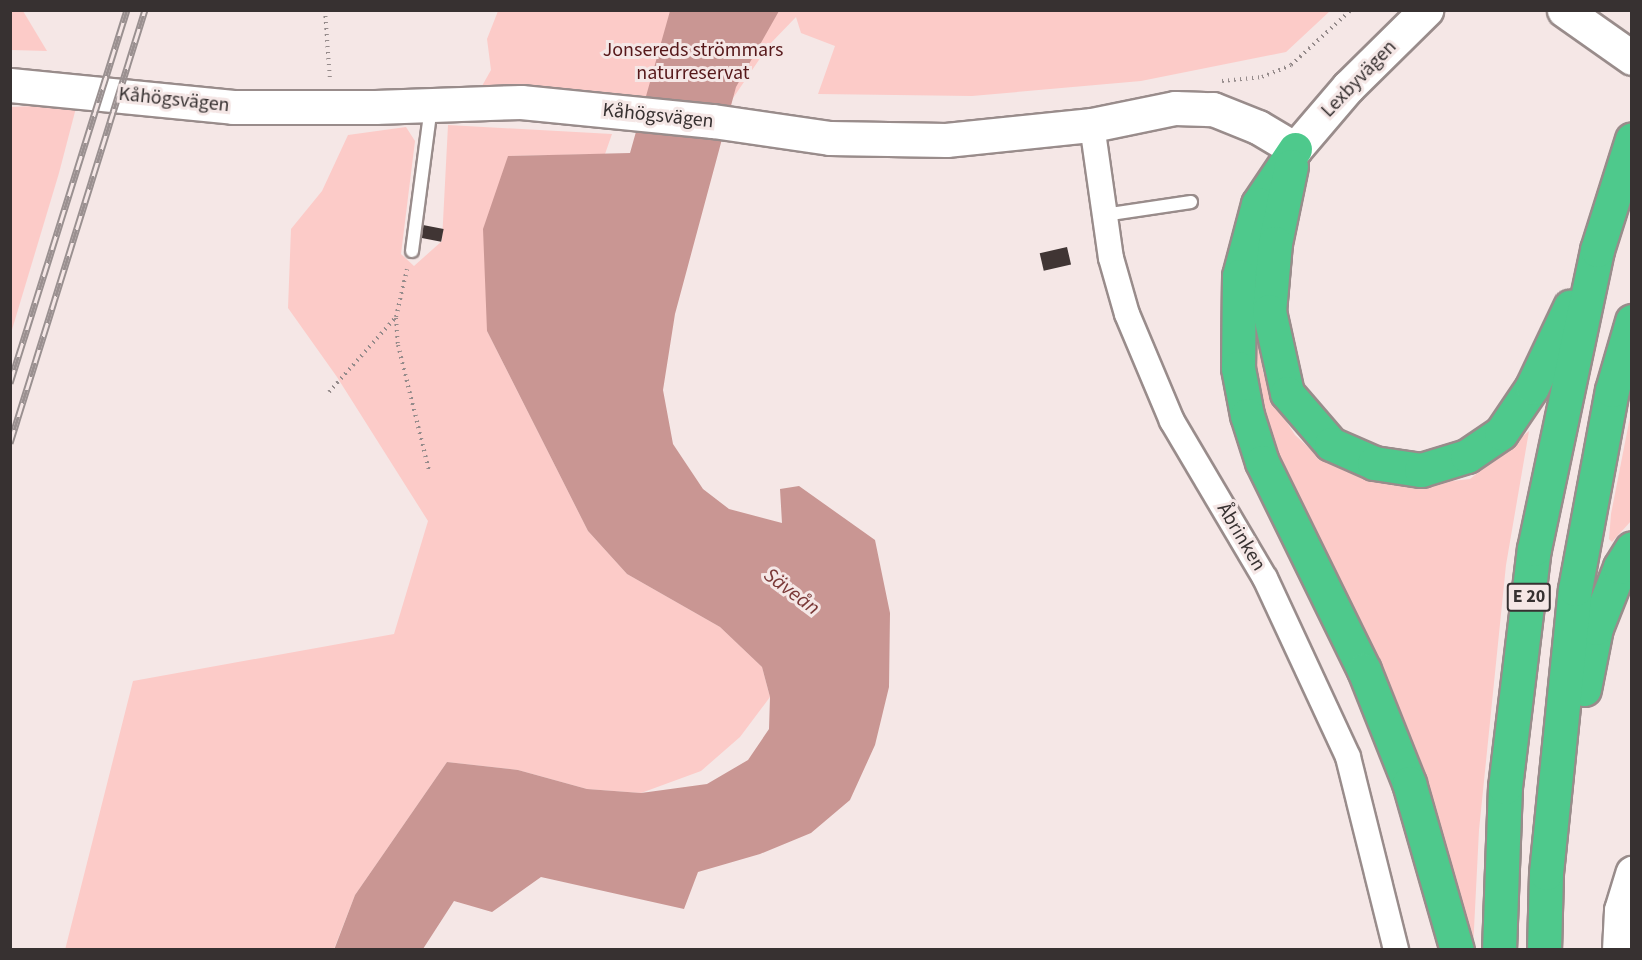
<!DOCTYPE html>
<meta charset="utf-8">
<style>
body{margin:0}
#map{position:relative;width:1642px;height:960px;overflow:hidden;background:#f5e7e6;font-family:"Source Sans 3",sans-serif}
div>[style]{position:absolute}
[style*='--x']{left:calc(var(--x)*1px);top:calc(var(--y)*1px);width:calc(var(--w)*1px);rotate:calc(var(--a)*1deg)}
.green>*{inset:0;background:#fccbc8}
.water>*{inset:0;background:#c99693}
.building>*{inset:0;background:#403534;transform-origin:0 0}
.path>*{height:4px;margin-top:-2px;transform-origin:0;background:repeating-linear-gradient(90deg,#958b8b 0 1.5px,transparent 0 6px)}
.roads{filter:drop-shadow(2px 0 #998c8b) drop-shadow(-2px 0 #998c8b) drop-shadow(0 2px #998c8b) drop-shadow(0 -2px #998c8b)}
.lane>*{height:12px;margin:-6px;padding:0 6px;transform-origin:6px;border-radius:6px;background:#fff}
.street>*{height:24px;margin:-12px;padding:0 12px;transform-origin:12px;border-radius:12px;background:#fff}
.secondary>*{height:33px;margin:-16.5px;padding:0 16.5px;transform-origin:16.5px;border-radius:16.5px;background:#fff}
.highway>*{height:33px;margin:-16.5px;padding:0 16.5px;transform-origin:16.5px;border-radius:16.5px;background:#4ec98c}
.rail>*{height:7px;margin-top:-3.5px;transform-origin:0;background:repeating-linear-gradient(90deg,#f5e7e6 0 14px,#9a9090 0 28px);box-sizing:border-box;border-block:2px solid #9a9090}
span{translate:-50% -50%;white-space:nowrap;text-align:center;line-height:1.15;-webkit-text-stroke:6px #f5e7e6;paint-order:stroke}
.shield-label span{padding:2px 4px;background:#f5e7e6;border:2px solid;border-radius:4px;-webkit-text-stroke-width:0}
.shield-label{font-size:18px;color:#373131;font-weight:700}
.park-label{font-size:20px;color:#56181a}
.street-label{font-size:20px;color:#373131}
.water-label{font-size:21px;color:#7a3837;font-style:italic}
.frame{position:absolute;inset:0;border:12px solid #373131;pointer-events:none}
</style>
<div id="map">
<div class="green">
<i style="clip-path:polygon(11px 11px,23px 11px,47px 51px,11px 50px)"></i>
<i style="clip-path:polygon(498px 11px,1330px 11px,1286px 52px,1141px 81px,972px 96px,818px 94px,835px 46px,801px 33px,796px 17px,769px 45px,729px 104px,630px 102px,482px 86px,491px 70px,487px 39px)"></i>
<i style="clip-path:polygon(77px 104px,59px 173px,11px 333px,11px 107px)"></i>
<i style="clip-path:polygon(448px 125px,612px 134px,605px 154px,508px 156px,487px 331px,588px 531px,627px 574px,720px 627px,762px 667px,770px 697px,740px 737px,701px 771px,641px 793px,587px 789px,518px 770px,447px 762px,355px 895px,334px 949px,65px 950px,133px 681px,394px 634px,428px 521px,337px 377px,288px 308px,291px 229px,322px 191px,348px 135px,406px 127px,415px 141px,401px 254px,414px 266px,442px 241px)"></i>
<i style="clip-path:polygon(1254px 307px,1263px 372px,1275px 404px,1295px 435px,1318px 456px,1345px 471px,1407px 486px,1470px 479px,1529px 431px,1506px 565px,1479px 830px,1473px 949px,1279px 467px,1251px 383px)"></i>
<i style="clip-path:polygon(1631px 412px,1631px 521px,1612px 542px,1609px 539px,1611px 514px)"></i>
</div>
<div class="water">
<i style="clip-path:polygon(670px 11px,779px 11px,736px 87px,675px 314px,663px 390px,673px 444px,703px 489px,729px 509px,782px 523px,780px 489px,799px 486px,875px 540px,890px 613px,889px 687px,875px 745px,850px 800px,811px 833px,760px 854px,698px 872px,684px 909px,541px 877px,492px 912px,454px 901px,423px 949px,334px 950px,355px 895px,447px 762px,518px 770px,587px 789px,641px 793px,707px 784px,748px 760px,769px 729px,770px 697px,762px 667px,720px 627px,627px 574px,588px 531px,487px 331px,483px 229px,508px 156px,630px 153px)"></i>
</div>
<div class="building">
<i style="left:423px;top:225px;width:21px;height:13px;rotate:11deg"></i>
<i style="left:1067px;top:247px;width:18px;height:28px;rotate:77deg"></i>
</div>
<div class="path">
<i style="--x:325;--y:10;--w:70;--a:85.9"></i>
<i style="--x:1222;--y:81;--w:40;--a:-5.7"></i>
<i style="--x:1262;--y:77;--w:31;--a:-22"></i>
<i style="--x:1291;--y:65;--w:81;--a:-42.5"></i>
<i style="--x:396;--y:318;--w:27;--a:86"></i>
<i style="--x:398;--y:345;--w:129;--a:76.1"></i>
<i style="--x:329;--y:392;--w:101;--a:-48.2"></i>
<i style="--x:396;--y:317;--w:49;--a:-77.1"></i>
</div>
<div class="roads">
<div class="lane">
<i style="--x:1104;--y:215;--w:88;--a:-8.5"></i>
<i style="--x:412;--y:251;--w:146;--a:-82.5"></i>
</div>
<div class="street">
<i style="--x:1092;--y:125;--w:134;--a:81.9"></i>
<i style="--x:1111;--y:258;--w:58;--a:74.1"></i>
<i style="--x:1127;--y:314;--w:116;--a:67.2"></i>
<i style="--x:1172;--y:421;--w:182;--a:59.4"></i>
<i style="--x:1265;--y:578;--w:197;--a:65.1"></i>
<i style="--x:1348;--y:757;--w:199;--a:76"></i>
</div>
<div class="secondary">
<i style="--x:1564;--y:10;--w:83;--a:35.2"></i>
<i style="--x:10;--y:85;--w:224;--a:5.6"></i>
<i style="--x:233;--y:107;--w:142;--a:0"></i>
<i style="--x:375;--y:107;--w:146;--a:-2"></i>
<i style="--x:521;--y:102;--w:193;--a:5.7"></i>
<i style="--x:713;--y:121;--w:118;--a:8.3"></i>
<i style="--x:830;--y:138;--w:116;--a:1"></i>
<i style="--x:946;--y:140;--w:147;--a:-5.9"></i>
<i style="--x:1092;--y:125;--w:85;--a:-11.6"></i>
<i style="--x:1175;--y:108;--w:38;--a:2"></i>
<i style="--x:1213;--y:109;--w:48;--a:21.8"></i>
<i style="--x:1258;--y:127;--w:43;--a:30.7"></i>
<i style="--x:1295;--y:149;--w:82;--a:-49.5"></i>
<i style="--x:1348;--y:87;--w:110;--a:-44.6"></i>
<i style="--x:1619;--y:950;--w:40;--a:-87.1"></i>
<i style="--x:1621;--y:910;--w:39;--a:-73"></i>
</div>
<div class="highway">
<i style="--x:1295;--y:149;--w:66;--a:123.9"></i>
<i style="--x:1258;--y:204;--w:74;--a:104.8"></i>
<i style="--x:1239;--y:276;--w:92;--a:90.6"></i>
<i style="--x:1238;--y:368;--w:48;--a:79.2"></i>
<i style="--x:1247;--y:415;--w:49;--a:72.3"></i>
<i style="--x:1262;--y:462;--w:232;--a:63.9"></i>
<i style="--x:1364;--y:670;--w:122;--a:68.3"></i>
<i style="--x:1409;--y:783;--w:174;--a:74"></i>
<i style="--x:1291;--y:166;--w:79;--a:101.7"></i>
<i style="--x:1275;--y:243;--w:68;--a:95"></i>
<i style="--x:1269;--y:311;--w:84;--a:77.6"></i>
<i style="--x:1287;--y:393;--w:67;--a:49.2"></i>
<i style="--x:1331;--y:444;--w:47;--a:23.8"></i>
<i style="--x:1374;--y:463;--w:48;--a:8.5"></i>
<i style="--x:1421;--y:470;--w:48;--a:-16.9"></i>
<i style="--x:1467;--y:456;--w:41;--a:-34.1"></i>
<i style="--x:1501;--y:433;--w:55;--a:-56"></i>
<i style="--x:1532;--y:387;--w:89;--a:-64.6"></i>
<i style="--x:1584;--y:689;--w:62;--a:-78.9"></i>
<i style="--x:1596;--y:628;--w:66;--a:-68.5"></i>
<i style="--x:1620;--y:567;--w:22;--a:-58"></i>
<i style="--x:1499;--y:950;--w:163;--a:-87.9"></i>
<i style="--x:1505;--y:787;--w:240;--a:-83.1"></i>
<i style="--x:1534;--y:549;--w:306;--a:-78.1"></i>
<i style="--x:1597;--y:250;--w:116;--a:-72.5"></i>
<i style="--x:1544;--y:950;--w:77;--a:-88.5"></i>
<i style="--x:1546;--y:873;--w:285;--a:-84.2"></i>
<i style="--x:1575;--y:589;--w:202;--a:-79.5"></i>
<i style="--x:1612;--y:390;--w:72;--a:-73.8"></i>
</div>
</div>
<div class="rail">
<i style="--x:10;--y:383;--w:391;--a:-72.6"></i>
<i style="--x:10;--y:443;--w:454;--a:-72.7"></i>
</div>
<div class="shield-label">
<span style="left:1529px;top:597px">E 20</span>
</div>
<div class="park-label">
<span style="left:693px;top:62px">Jonsereds strömmars<br>naturreservat</span>
</div>
<div class="street-label">
<span style="left:1359px;top:79px;rotate:-46deg">Lexbyvägen</span>
<span style="left:174px;top:100px;rotate:6deg">Kåhögsvägen</span>
<span style="left:658px;top:116px;rotate:6deg">Kåhögsvägen</span>
<span style="left:1241px;top:537px;rotate:59deg">Åbrinken</span>
</div>
<div class="water-label">
<span style="left:792px;top:591px;rotate:37deg">Säveån</span>
</div>
<div class="frame"></div>
</div>
